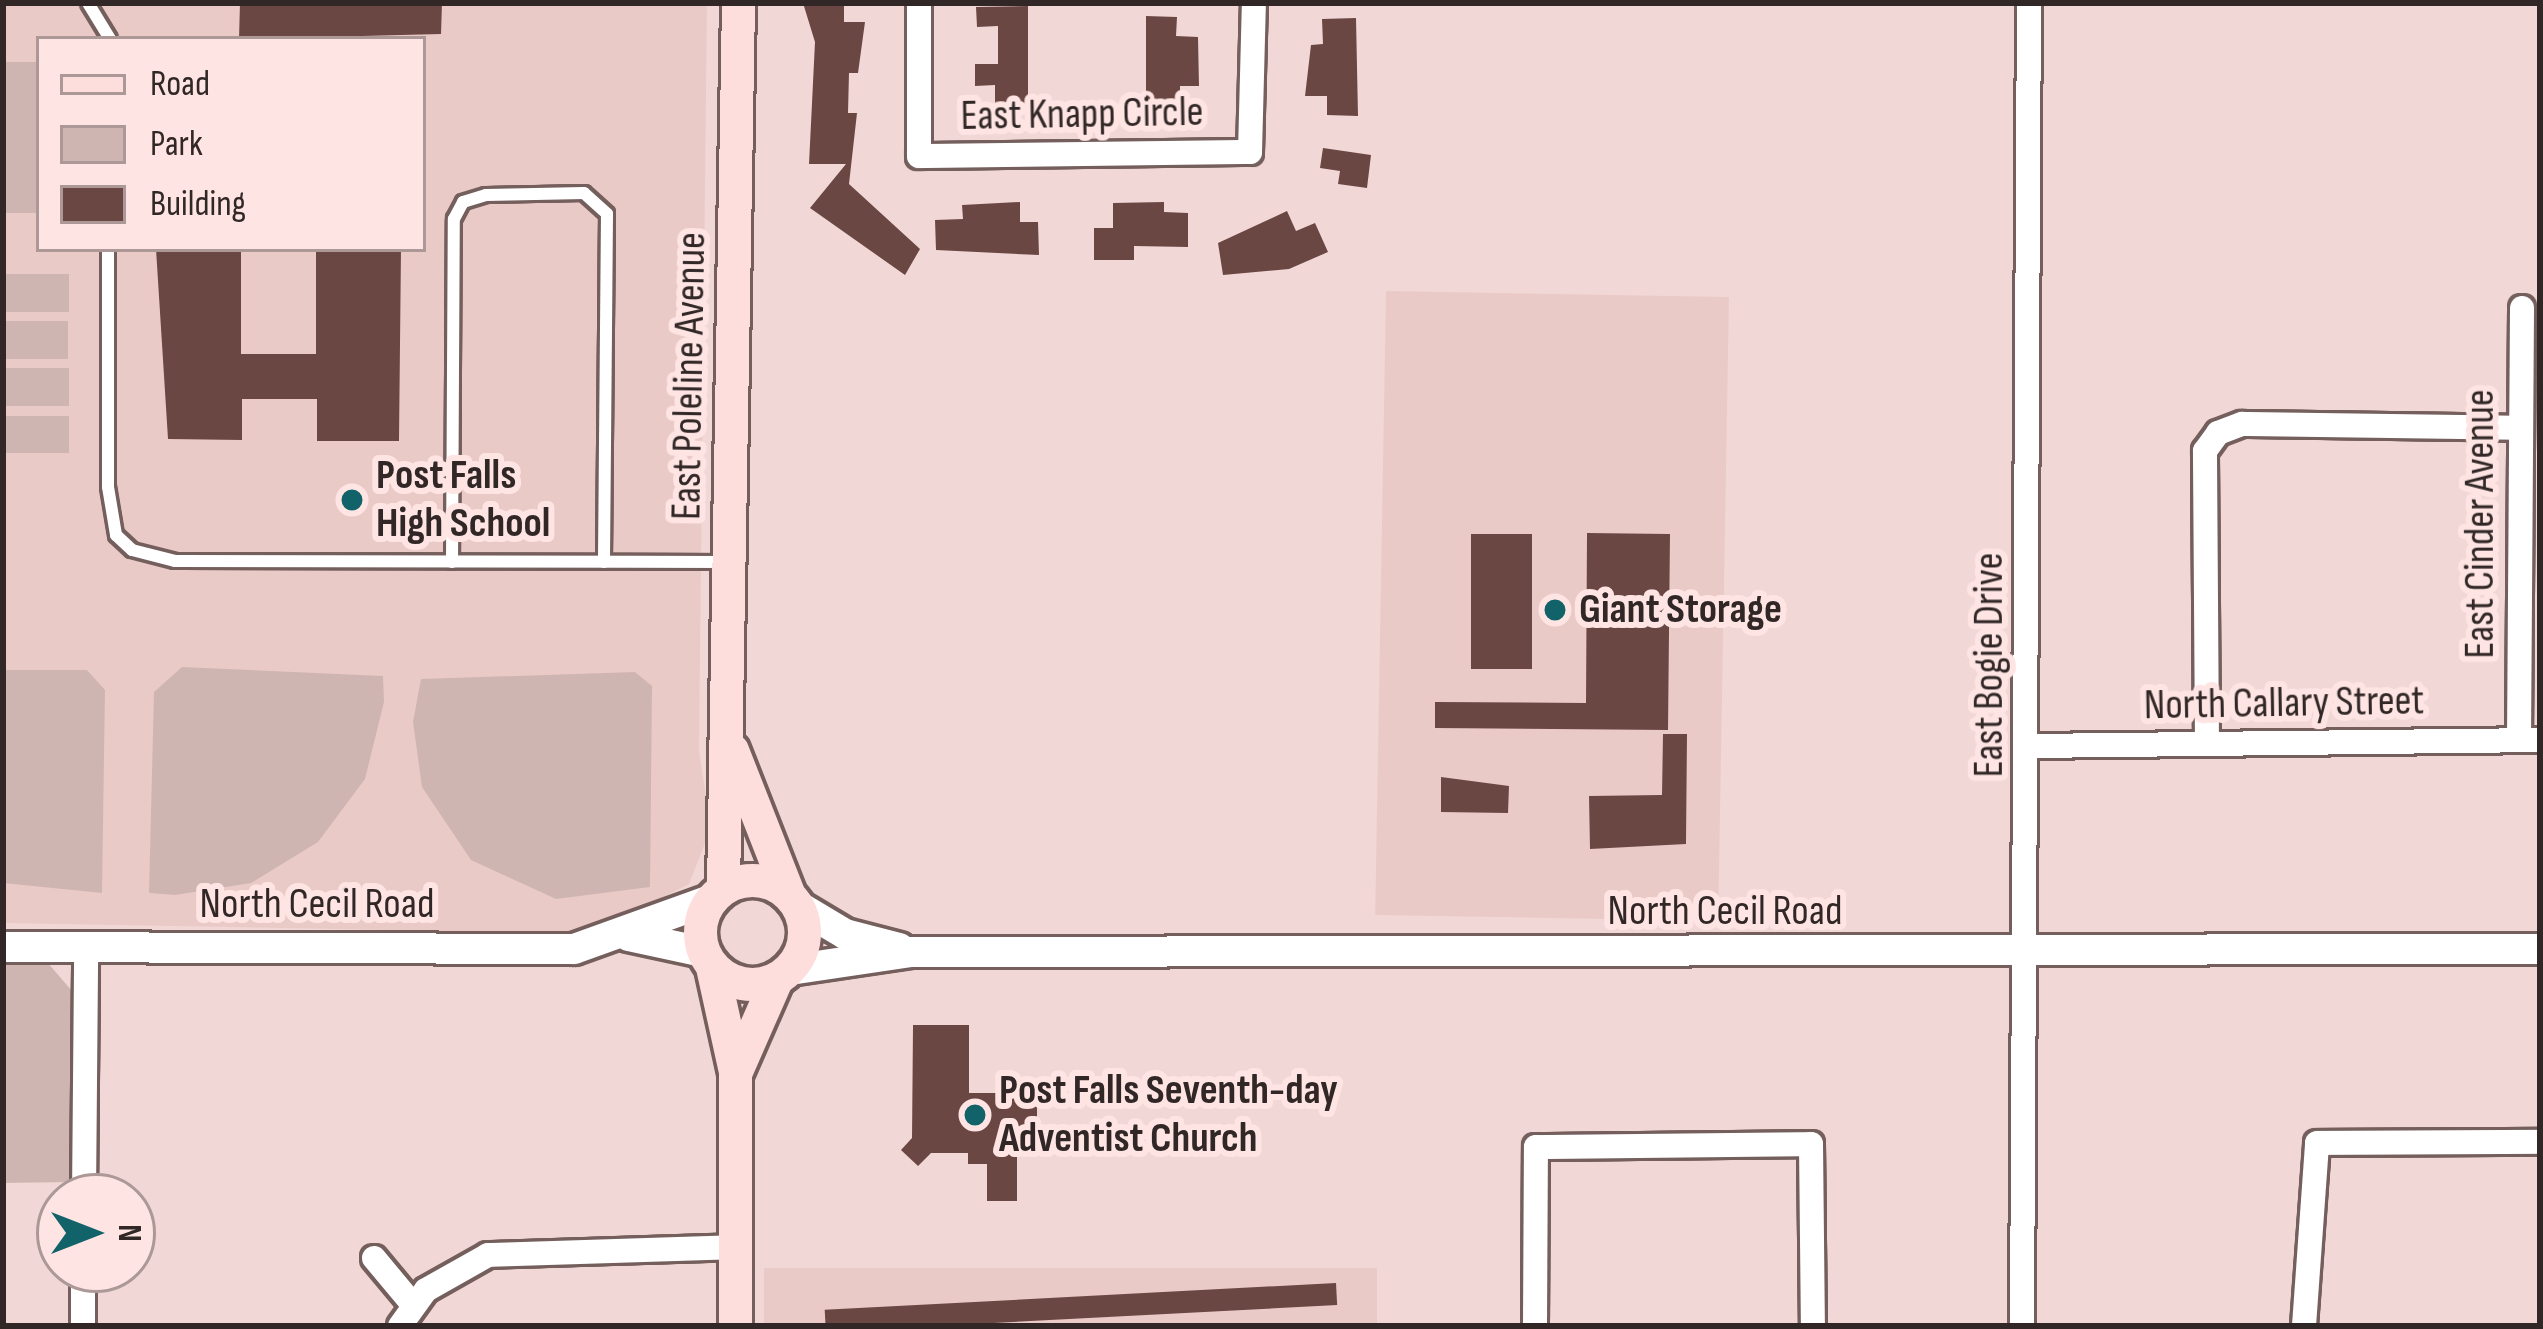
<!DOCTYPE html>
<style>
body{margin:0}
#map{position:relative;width:2543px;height:1329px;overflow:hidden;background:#f1d8d6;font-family:"Sofia Sans Condensed",sans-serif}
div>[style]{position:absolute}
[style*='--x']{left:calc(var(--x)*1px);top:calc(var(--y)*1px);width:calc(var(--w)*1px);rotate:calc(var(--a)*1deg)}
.built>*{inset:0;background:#eacac7;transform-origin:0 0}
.green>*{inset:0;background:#cfb5b2;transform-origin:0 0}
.building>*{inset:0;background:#6b4744;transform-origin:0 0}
.roads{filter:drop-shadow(3px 0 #745f5d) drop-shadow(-3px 0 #745f5d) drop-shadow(0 3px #745f5d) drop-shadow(0 -3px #745f5d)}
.service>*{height:12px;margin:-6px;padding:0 6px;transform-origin:6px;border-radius:6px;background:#fff}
.minor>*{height:24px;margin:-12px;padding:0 12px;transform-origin:12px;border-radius:12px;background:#fff}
.tertiary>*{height:30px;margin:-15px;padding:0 15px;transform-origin:15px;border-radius:15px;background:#fff}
.secondary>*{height:33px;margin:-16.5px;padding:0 16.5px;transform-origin:16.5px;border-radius:16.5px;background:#fededc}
.secondary>.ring{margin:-16.5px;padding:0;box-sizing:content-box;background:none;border:33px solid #fededc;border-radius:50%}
.dots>*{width:33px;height:33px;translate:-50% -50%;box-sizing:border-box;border:6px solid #fee5e3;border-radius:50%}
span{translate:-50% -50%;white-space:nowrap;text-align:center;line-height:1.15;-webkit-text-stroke:12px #fee5e3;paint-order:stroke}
.street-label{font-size:42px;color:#302726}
.poi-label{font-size:42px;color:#302726;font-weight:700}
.left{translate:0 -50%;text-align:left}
.frame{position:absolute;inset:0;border:6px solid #302726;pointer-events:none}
.legend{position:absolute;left:36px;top:36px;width:390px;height:216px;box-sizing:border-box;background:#fee5e3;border:3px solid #ac9997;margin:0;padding:15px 21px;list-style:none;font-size:36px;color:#302726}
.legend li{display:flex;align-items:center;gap:24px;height:60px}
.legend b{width:60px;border:3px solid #ac9997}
.north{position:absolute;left:36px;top:1173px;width:120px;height:120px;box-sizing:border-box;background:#fee5e3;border:3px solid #ac9997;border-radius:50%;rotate:90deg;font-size:33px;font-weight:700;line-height:48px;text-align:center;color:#302726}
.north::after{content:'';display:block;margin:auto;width:42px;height:54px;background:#126269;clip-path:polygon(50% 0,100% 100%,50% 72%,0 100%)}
</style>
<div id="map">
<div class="built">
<i style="clip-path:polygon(evenodd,3px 3px,707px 3px,699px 751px,711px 828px,689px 884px,607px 926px,558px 933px,3px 923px,3px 3px,39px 39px,423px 39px,423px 249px,39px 249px,39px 39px)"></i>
<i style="left:1729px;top:297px;width:624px;height:343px;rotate:91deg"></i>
<i style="left:1377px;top:1268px;width:58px;height:613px;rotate:90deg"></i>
</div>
<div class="green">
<i style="left:3px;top:62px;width:36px;height:151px"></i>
<i style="left:3px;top:274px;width:66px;height:38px"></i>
<i style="left:3px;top:321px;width:65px;height:38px"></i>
<i style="left:69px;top:368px;width:38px;height:66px;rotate:90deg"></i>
<i style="left:3px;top:416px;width:66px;height:37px"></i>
<i style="clip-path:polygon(182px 667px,383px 676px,384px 702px,365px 779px,318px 842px,251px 883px,175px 895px,149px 893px,154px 692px)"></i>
<i style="clip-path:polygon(3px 670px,87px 670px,105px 690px,102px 893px,3px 883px)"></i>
<i style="clip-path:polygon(635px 672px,652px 686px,650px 887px,556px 899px,471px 860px,422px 787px,413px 722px,421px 679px)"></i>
<i style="clip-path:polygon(47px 962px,72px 991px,72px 1182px,3px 1183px,3px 963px)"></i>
</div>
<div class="building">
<i style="clip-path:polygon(240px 3px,442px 3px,441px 34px,239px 39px)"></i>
<i style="clip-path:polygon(803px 3px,844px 3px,844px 22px,865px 22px,858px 73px,849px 73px,848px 113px,857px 113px,849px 184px,920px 249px,905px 275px,810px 208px,846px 164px,809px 164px,815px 42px)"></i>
<i style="clip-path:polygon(1028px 6px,1028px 104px,995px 104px,995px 85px,975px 86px,975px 64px,998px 64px,998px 26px,977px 27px,976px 7px)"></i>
<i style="clip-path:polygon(1146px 16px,1177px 17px,1176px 36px,1198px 37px,1199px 86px,1180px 86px,1180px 104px,1146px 104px)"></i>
<i style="clip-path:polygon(1356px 18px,1358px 116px,1327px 115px,1327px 96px,1305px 96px,1311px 45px,1323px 44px,1322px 19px)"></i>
<i style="clip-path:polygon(1323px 148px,1371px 155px,1367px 188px,1338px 184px,1340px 171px,1320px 168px)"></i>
<i style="clip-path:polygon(1020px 202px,1020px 222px,1038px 222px,1039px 255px,936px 250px,935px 220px,963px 219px,962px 205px)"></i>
<i style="clip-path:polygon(1164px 202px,1164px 212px,1188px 213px,1188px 247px,1134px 246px,1134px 260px,1094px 260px,1094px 228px,1113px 228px,1113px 203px)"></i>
<i style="clip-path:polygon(1287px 211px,1296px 231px,1315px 223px,1328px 252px,1289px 269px,1223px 275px,1218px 243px)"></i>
<i style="clip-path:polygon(156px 249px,241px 249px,241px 354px,316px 354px,316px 249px,401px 249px,399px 441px,317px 441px,317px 399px,242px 399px,242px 440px,168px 439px)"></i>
<i style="clip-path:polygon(1587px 533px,1670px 534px,1668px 730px,1435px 728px,1435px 702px,1586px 703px)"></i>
<i style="left:1471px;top:534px;width:61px;height:135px"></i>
<i style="clip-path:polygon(1663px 734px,1687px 734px,1686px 844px,1590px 849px,1589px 796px,1662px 795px)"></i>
<i style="clip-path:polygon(1441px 777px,1509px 786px,1508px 813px,1441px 812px)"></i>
<i style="clip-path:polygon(913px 1025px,969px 1025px,969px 1093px,1037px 1093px,1037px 1156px,1017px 1156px,1017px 1201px,987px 1201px,987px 1164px,968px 1164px,968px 1153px,931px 1153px,918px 1166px,901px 1150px,912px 1138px)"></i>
<i style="left:1336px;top:1283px;width:22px;height:512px;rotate:87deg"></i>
</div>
<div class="roads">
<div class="service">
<i style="--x:88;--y:3;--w:42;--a:58.6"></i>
<i style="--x:108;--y:249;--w:238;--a:90"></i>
<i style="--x:108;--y:487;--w:49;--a:80.5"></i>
<i style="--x:116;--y:535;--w:22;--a:43"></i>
<i style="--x:132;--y:550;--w:44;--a:14.3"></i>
<i style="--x:175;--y:561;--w:551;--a:0.1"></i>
<i style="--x:452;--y:562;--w:343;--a:-89.7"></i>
<i style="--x:454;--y:219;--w:19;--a:-62"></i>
<i style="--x:463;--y:202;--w:24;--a:-17"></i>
<i style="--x:486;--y:195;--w:98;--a:-1.2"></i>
<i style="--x:584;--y:193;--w:31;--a:42"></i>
<i style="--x:607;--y:214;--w:348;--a:90.5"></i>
</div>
<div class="minor">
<i style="--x:919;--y:3;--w:153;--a:90"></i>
<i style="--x:919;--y:156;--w:331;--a:-0.7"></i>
<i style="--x:1250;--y:152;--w:149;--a:-88.5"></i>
<i style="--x:2519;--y:740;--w:432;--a:-89.6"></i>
<i style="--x:2207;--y:744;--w:293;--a:-90.4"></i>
<i style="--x:2205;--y:451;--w:22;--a:-54"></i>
<i style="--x:2218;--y:433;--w:26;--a:-21"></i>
<i style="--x:2242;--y:424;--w:279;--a:0.8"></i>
<i style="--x:2030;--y:746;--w:510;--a:-0.67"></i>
<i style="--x:84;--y:1197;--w:251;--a:-89.5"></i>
<i style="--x:374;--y:1258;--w:62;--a:50.2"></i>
<i style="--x:83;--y:1326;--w:57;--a:-90"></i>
<i style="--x:400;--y:1326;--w:44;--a:-54.2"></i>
<i style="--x:426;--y:1290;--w:71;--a:-29.4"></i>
<i style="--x:488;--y:1255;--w:248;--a:-1.8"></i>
<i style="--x:1535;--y:1326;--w:179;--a:-89.7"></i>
<i style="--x:1536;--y:1147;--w:275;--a:-0.6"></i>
<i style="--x:1811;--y:1144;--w:182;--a:89.4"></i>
<i style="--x:2022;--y:1326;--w:1323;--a:-89.7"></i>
<i style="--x:2304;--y:1326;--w:183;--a:-85.9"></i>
<i style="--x:2317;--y:1143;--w:223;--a:-0.3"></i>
</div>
<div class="tertiary">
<i style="--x:798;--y:906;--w:55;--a:30.8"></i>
<i style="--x:845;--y:934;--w:56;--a:14.5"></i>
<i style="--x:629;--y:936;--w:76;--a:12.2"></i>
<i style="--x:3;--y:947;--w:571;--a:0.2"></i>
<i style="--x:574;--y:949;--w:145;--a:-19.8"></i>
<i style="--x:790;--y:970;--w:121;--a:-8.5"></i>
<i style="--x:910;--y:952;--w:1630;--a:-0.11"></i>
</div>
<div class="secondary">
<i style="--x:732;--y:750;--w:154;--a:68.6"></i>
<i class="ring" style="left:700px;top:880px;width:71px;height:71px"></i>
<i style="--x:723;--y:888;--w:885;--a:-89.03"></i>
<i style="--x:712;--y:967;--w:107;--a:77.6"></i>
<i style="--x:735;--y:1072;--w:254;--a:90"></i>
<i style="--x:736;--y:1071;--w:99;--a:-66.3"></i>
</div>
</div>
<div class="dots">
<i style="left:352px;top:500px;background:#126269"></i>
<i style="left:1555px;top:610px;background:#126269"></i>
<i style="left:975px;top:1115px;background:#126269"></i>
</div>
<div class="street-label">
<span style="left:1082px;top:115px;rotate:-1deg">East Knapp Circle</span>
<span style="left:690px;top:376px;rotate:-89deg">East Poleline Avenue</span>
<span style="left:2481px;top:524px;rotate:-90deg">East Cinder Avenue</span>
<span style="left:1990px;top:665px;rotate:-90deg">East Bogie Drive</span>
<span style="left:2284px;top:704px;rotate:-1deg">North Callary Street</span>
<span style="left:317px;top:905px">North Cecil Road</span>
<span style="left:1725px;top:912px">North Cecil Road</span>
</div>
<div class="poi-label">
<span class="left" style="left:376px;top:500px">Post Falls<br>High School</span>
<span class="left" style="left:1579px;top:610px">Giant Storage</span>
<span class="left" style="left:999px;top:1115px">Post Falls Seventh-day<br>Adventist Church</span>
</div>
<div class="frame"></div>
<ul class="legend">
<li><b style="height:15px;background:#fededc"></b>Road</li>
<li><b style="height:33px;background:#cfb5b2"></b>Park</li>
<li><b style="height:33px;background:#6b4744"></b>Building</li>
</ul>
<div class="north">N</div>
</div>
